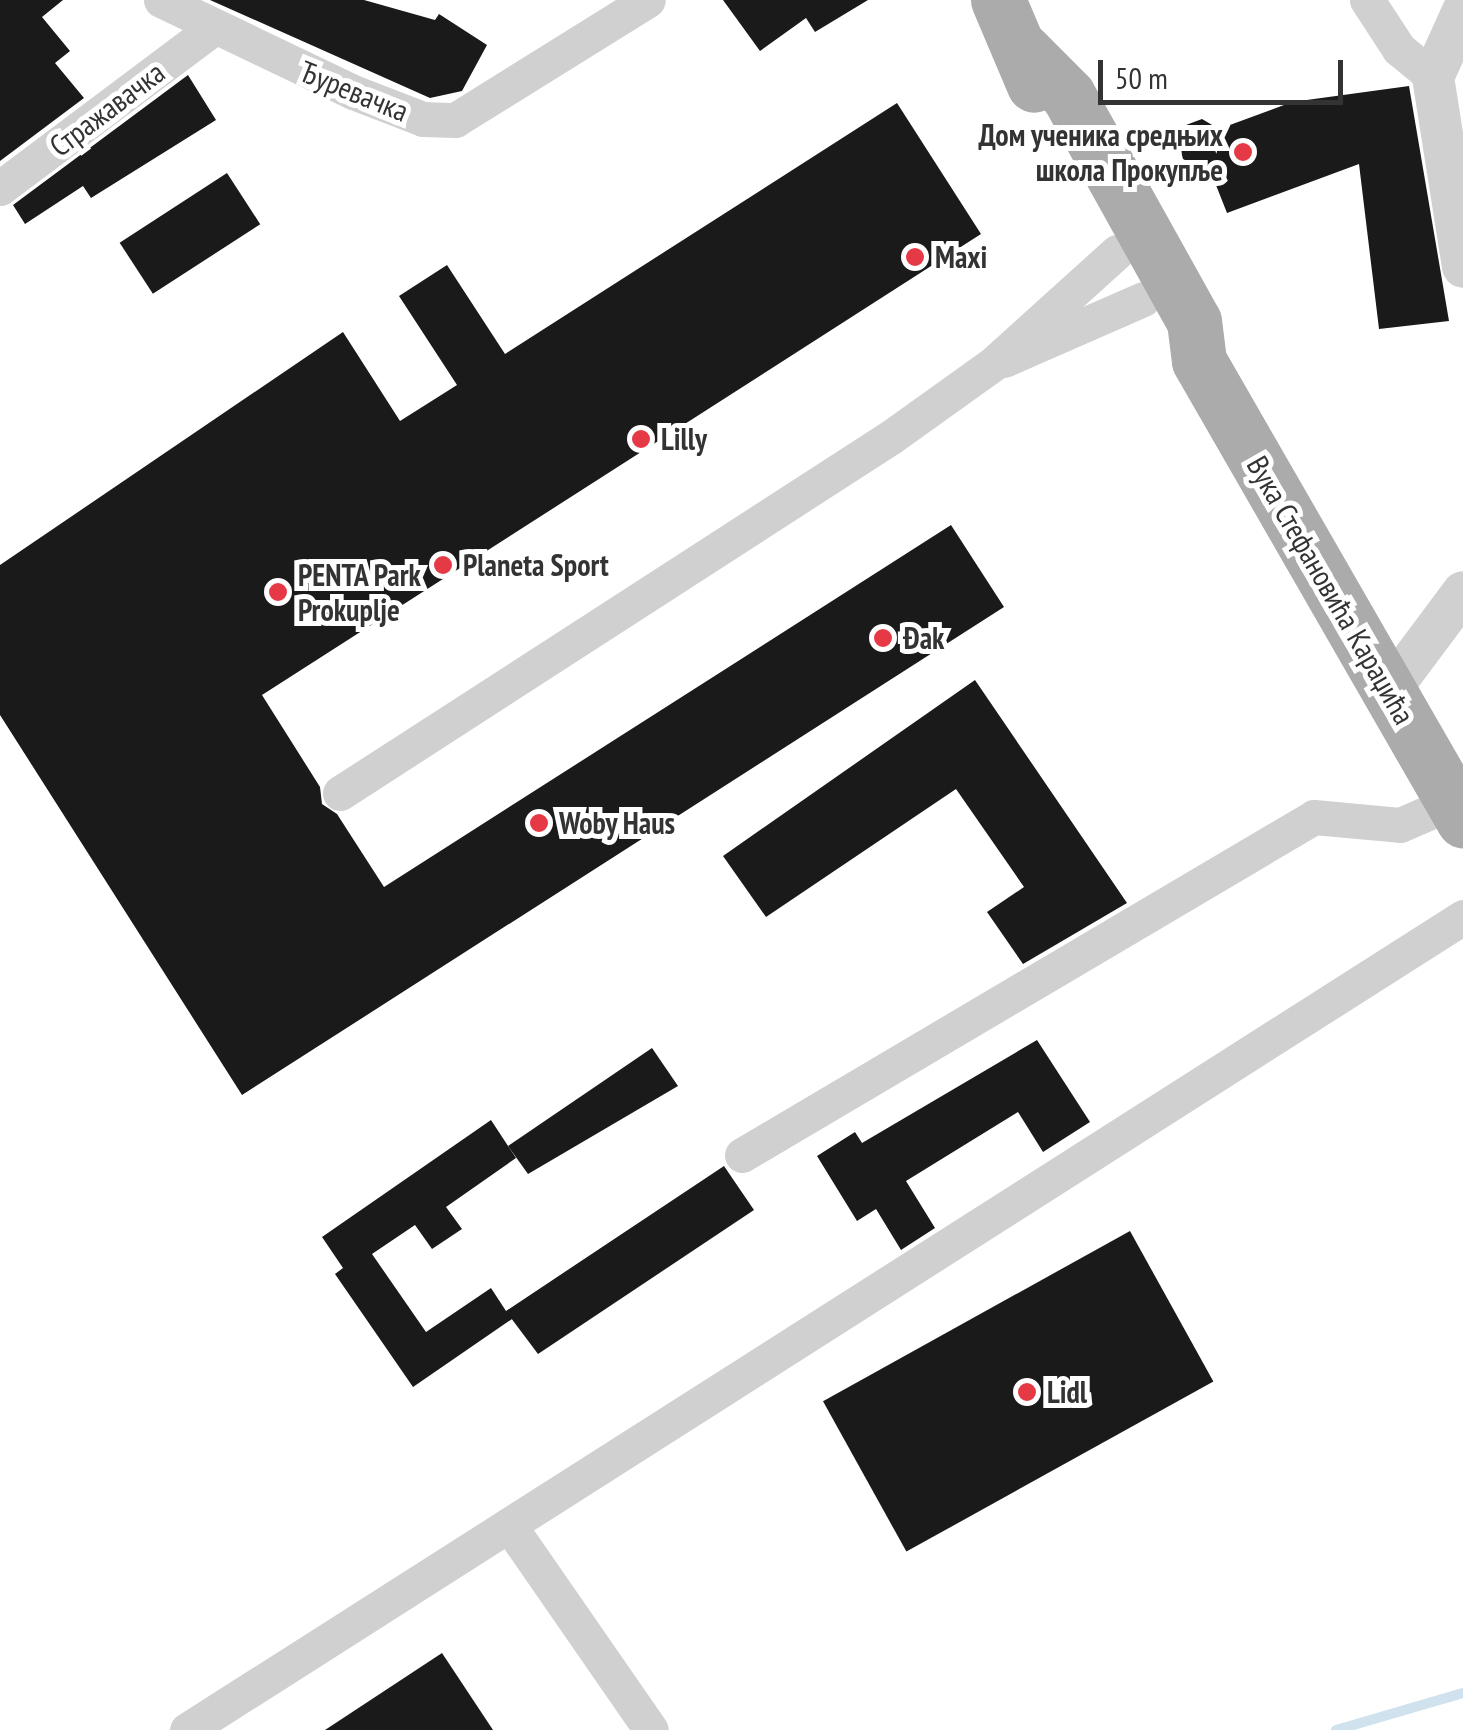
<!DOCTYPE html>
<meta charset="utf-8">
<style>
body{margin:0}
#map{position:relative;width:1463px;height:1730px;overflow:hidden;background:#fff;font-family:"PT Sans Narrow",sans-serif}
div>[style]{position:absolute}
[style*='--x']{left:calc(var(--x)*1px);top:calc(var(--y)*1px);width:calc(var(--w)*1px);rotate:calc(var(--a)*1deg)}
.stream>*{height:10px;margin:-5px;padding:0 5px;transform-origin:5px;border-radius:5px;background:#cfe2ee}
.building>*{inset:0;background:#1a1a1a;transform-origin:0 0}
.minor>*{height:35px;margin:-17.5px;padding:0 17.5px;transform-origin:17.5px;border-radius:17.5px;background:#d0d0d0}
.tertiary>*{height:42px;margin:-21px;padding:0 21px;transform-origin:21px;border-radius:21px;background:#d0d0d0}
.primary>*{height:55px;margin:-27.5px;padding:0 27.5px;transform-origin:27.5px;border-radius:27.5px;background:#ababab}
.dots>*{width:28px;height:28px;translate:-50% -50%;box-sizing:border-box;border:5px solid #fff;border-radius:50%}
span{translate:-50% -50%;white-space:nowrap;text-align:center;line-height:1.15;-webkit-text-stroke:10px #fff;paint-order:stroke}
.street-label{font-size:30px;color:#333}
.poi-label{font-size:30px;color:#333;font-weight:700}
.right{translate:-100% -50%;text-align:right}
.left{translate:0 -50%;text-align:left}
.scale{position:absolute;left:1098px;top:60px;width:245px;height:45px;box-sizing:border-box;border:5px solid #333;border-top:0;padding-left:12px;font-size:30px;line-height:35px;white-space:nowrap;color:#333;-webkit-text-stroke:8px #fff;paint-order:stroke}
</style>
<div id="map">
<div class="stream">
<i style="--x:1336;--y:1730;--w:132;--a:-16.2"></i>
</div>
<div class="building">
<i style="clip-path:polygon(0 0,63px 0,42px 17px,70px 51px,55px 63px,84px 98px,0 161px)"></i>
<i style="clip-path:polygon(210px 0,364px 0,435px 20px,439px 14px,487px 45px,462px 91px,430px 98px)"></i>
<i style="clip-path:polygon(723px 0,868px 0,815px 32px,806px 18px,760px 51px)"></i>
<i style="clip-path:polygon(188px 75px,216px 120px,91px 198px,83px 186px,25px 224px,13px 205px)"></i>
<i style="clip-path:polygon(1409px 86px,1449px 321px,1379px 329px,1359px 164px,1227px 213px,1212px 175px,1183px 159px,1179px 144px,1186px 125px,1202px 119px,1219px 129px,1292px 102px)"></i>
<i style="clip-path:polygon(897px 103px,981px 234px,262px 695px,320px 787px,322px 804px,337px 814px,384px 887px,951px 525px,1004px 607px,242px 1095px,0 715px,0 565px,343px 332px,400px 421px,457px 385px,399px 296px,447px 265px,505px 354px)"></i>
<i style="left:227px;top:173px;width:61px;height:128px;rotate:57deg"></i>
<i style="clip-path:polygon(975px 680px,1127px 903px,1023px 964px,987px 912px,1024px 887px,956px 789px,766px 917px,723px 856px)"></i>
<i style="clip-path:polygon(1037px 1040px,1090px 1122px,1043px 1152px,1018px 1112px,906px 1181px,935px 1228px,901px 1250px,876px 1209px,857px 1221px,817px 1156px,855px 1132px,862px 1143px)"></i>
<i style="clip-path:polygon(652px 1048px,678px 1086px,528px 1174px,508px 1146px)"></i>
<i style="clip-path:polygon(491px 1120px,516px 1158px,446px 1207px,462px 1229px,432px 1249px,415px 1225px,372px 1254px,426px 1332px,491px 1288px,506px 1311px,724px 1166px,754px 1210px,538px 1354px,508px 1314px,512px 1319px,413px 1387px,335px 1274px,343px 1268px,322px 1237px)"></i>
<i style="left:1130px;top:1231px;width:172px;height:351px;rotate:61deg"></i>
<i style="clip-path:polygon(442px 1653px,493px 1730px,325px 1730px)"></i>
</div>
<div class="minor">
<i style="--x:161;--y:0;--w:213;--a:25.6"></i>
<i style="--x:353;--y:92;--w:75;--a:21.1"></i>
<i style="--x:423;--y:119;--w:32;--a:2"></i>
<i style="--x:455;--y:120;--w:227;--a:-31.9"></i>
<i style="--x:1367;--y:0;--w:59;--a:56.9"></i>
<i style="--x:1399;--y:49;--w:44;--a:39.5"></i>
<i style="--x:0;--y:188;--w:265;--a:-36.9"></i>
<i style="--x:1004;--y:360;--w:152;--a:-23.7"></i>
<i style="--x:340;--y:793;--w:656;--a:-32.87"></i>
<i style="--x:891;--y:437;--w:125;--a:-35.6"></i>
<i style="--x:993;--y:364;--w:167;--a:-42.1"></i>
<i style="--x:742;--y:1155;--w:664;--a:-30.58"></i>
<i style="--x:1314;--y:817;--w:86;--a:5.3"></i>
<i style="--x:1400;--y:825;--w:58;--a:-23.5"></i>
<i style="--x:509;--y:1525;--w:249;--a:55.3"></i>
<i style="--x:187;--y:1730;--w:1513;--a:-32.5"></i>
</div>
<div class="tertiary">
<i style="--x:1463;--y:11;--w:72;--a:114.4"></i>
<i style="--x:1433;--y:77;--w:192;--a:81"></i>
<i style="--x:1390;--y:690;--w:122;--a:-53.3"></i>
</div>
<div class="primary">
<i style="--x:998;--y:0;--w:92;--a:67"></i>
<i style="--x:1024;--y:51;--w:62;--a:45"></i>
<i style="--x:1068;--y:95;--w:259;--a:60.9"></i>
<i style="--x:1194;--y:321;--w:40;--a:82.9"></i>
<i style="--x:1199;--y:361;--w:530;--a:60.09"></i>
</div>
<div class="dots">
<i style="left:1243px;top:152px;background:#e63946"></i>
<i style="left:915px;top:257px;background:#e63946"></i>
<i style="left:641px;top:439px;background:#e63946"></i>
<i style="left:443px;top:565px;background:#e63946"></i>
<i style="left:278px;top:592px;background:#e63946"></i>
<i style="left:883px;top:638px;background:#e63946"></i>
<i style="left:539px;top:823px;background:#e63946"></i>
<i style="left:1027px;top:1392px;background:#e63946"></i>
</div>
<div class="street-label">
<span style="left:354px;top:91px;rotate:22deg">Ђуревачка</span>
<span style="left:107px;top:109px;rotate:-37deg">Стражавачка</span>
<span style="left:1331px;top:590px;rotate:60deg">Вука Стефановића Караџића</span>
</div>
<div class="poi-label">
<span class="right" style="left:1223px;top:152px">Дом ученика средњих<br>школа Прокупље</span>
<span class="left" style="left:935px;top:257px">Maxi</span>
<span class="left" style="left:661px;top:439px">Lilly</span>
<span class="left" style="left:463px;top:565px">Planeta Sport</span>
<span class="left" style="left:298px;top:592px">PENTA Park<br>Prokuplje</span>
<span class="left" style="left:903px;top:638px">Đak</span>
<span class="left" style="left:559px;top:823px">Woby Haus</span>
<span class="left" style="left:1047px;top:1392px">Lidl</span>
</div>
<div class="scale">50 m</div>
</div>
